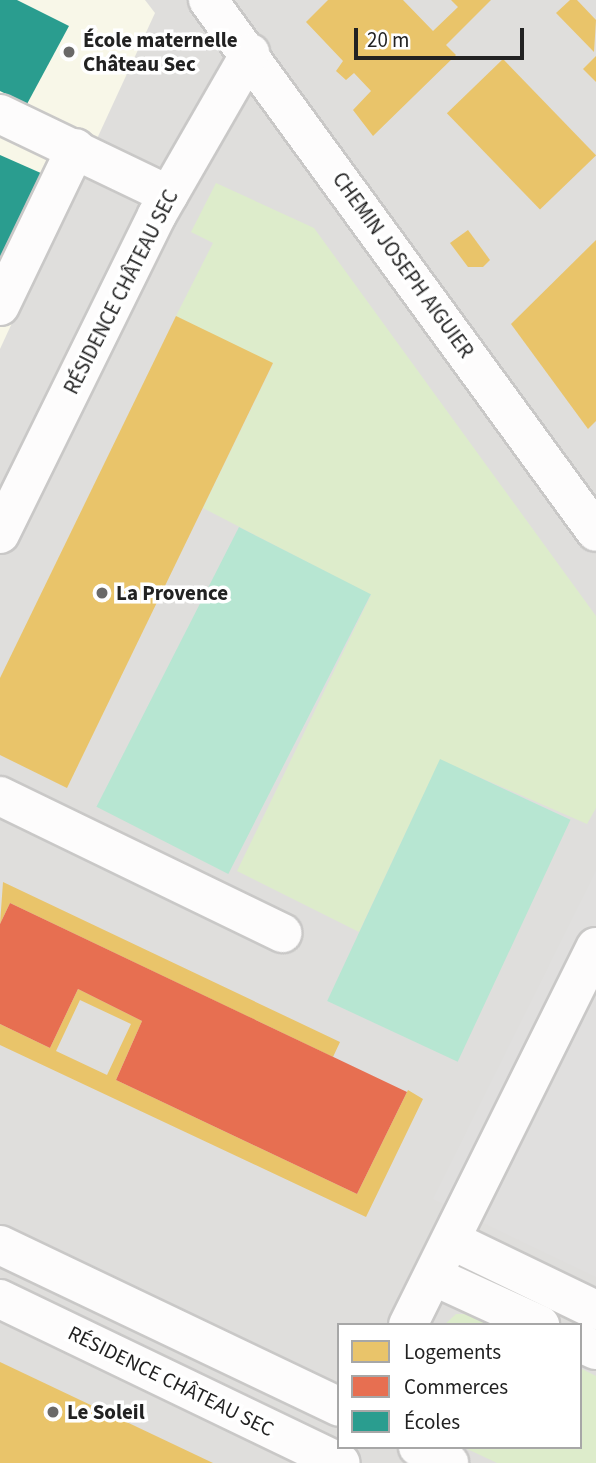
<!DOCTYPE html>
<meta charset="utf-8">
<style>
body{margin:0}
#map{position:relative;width:596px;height:1463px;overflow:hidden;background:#f0eeeb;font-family:"Source Sans 3",sans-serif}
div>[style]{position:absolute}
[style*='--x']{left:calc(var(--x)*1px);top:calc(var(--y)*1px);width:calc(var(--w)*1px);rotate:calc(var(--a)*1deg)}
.residential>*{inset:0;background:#dfdedc}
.education>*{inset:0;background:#f8f7e8}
.grass>*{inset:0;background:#ddeccb}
.pitch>*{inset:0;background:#b7e6d2;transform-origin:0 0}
.parking>*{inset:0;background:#e0dfde}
.homes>*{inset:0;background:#e9c46a;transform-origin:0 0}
.shops>*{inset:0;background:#e76f51}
.schools>*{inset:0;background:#2a9d8f}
.roads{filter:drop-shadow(2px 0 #c9c8c7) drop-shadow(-2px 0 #c9c8c7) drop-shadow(0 2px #c9c8c7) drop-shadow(0 -2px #c9c8c7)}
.minor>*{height:38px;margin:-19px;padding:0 19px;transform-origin:19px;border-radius:19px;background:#fdfcfc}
.dots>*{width:19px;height:19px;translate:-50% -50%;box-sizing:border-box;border:4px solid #fff;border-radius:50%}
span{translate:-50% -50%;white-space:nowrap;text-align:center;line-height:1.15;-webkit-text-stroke:7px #fff;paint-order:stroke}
.poi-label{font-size:21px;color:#222;font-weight:700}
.left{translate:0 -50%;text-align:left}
.street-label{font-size:21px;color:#222}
.legend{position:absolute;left:337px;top:1323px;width:245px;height:126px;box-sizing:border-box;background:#fff;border:2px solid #a7a7a7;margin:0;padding:9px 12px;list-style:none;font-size:21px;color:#222}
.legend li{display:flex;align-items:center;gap:14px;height:35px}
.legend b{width:35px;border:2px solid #a7a7a7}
.scale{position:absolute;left:354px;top:28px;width:170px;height:32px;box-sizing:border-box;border:4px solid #222;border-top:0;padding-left:9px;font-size:21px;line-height:24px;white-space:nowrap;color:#222;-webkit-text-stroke:5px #fff;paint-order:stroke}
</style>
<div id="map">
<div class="residential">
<i style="clip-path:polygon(evenodd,0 0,596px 0,596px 1463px,0 1463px,0 0,339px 1325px,580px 1325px,580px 1447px,339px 1447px,339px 1325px)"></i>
</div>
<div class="education">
<i style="clip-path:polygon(0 0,145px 0,155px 13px,0 349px)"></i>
</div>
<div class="grass">
<i style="clip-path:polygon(216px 183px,314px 228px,596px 616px,596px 808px,587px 824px,440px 760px,359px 932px,237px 871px,371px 595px,203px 508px,273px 364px,176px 316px,213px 243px,191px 232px)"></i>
<i style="clip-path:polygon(456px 1314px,470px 1314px,491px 1325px,444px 1325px)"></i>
<i style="clip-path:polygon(580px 1368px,596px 1376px,596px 1463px,497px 1463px,463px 1447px,580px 1447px)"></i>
</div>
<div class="pitch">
<i style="left:239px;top:527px;width:148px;height:314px;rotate:27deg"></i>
<i style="left:440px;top:759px;width:144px;height:267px;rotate:25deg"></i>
</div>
<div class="parking">
<i style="clip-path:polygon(596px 871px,596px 1277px,433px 1199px)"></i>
</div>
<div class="homes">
<i style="clip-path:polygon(328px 0,403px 0,433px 31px,458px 7px,451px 0,491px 0,446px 45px,456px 55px,373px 136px,353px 110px,371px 91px,354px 73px,346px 80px,336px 71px,343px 61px,306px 22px)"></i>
<i style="clip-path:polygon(570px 0,577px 0,596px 20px,594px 52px,556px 13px)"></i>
<i style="clip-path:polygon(596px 56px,596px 82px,583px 69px)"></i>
<i style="left:503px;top:59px;width:134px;height:78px;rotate:46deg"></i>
<i style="clip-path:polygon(468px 230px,490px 260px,483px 267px,468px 267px,450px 243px)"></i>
<i style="clip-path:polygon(596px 240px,596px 421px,588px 429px,511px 324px)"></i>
<i style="clip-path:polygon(176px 316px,273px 363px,67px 788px,0 755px,0 678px)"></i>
<i style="clip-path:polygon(3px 882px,340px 1042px,333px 1057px,10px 903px,0 924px)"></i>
<i style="clip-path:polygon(evenodd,78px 989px,142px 1021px,116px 1080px,357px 1194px,408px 1090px,423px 1099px,366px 1217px,0 1045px,0 1024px,50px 1048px,78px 989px,80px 1000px,131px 1024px,107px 1075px,56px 1051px,80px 1000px)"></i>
<i style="clip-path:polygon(0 1362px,213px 1463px,0 1463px)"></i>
</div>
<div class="shops">
<i style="clip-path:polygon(10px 903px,407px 1092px,357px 1194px,116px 1080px,142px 1021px,78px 989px,50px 1048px,0 1024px,0 924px)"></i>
</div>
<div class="schools">
<i style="clip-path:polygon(0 0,17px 0,69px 26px,27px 104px,0 91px)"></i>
<i style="clip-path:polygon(0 155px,43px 174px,0 262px)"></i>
</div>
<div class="roads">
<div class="minor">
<i style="--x:208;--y:0;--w:658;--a:53.9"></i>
<i style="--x:0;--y:114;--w:187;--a:25.6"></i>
<i style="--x:0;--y:306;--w:175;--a:-64.3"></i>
<i style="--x:0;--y:534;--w:356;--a:-63.8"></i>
<i style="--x:157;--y:215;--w:187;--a:-60.1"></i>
<i style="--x:0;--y:796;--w:314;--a:25.9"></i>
<i style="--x:451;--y:1240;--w:161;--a:25.8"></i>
<i style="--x:0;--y:1245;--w:376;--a:25.5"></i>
<i style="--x:433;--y:1276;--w:118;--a:24.6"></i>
<i style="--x:0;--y:1299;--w:378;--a:25.7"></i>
<i style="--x:408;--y:1325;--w:422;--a:-63.6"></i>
<i style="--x:580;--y:1343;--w:17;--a:24"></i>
<i style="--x:418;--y:1447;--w:35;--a:27"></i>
</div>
</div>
<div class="dots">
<i style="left:69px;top:52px;background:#6a6968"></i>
<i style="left:102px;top:593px;background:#6a6968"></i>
<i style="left:53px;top:1412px;background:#6a6968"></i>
</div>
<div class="poi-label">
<span class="left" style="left:83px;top:52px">École maternelle<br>Château Sec</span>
<span class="left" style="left:116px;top:593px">La Provence</span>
<span class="left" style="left:67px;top:1412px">Le Soleil</span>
</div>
<div class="street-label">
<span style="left:403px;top:265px;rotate:54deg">CHEMIN JOSEPH AIGUIER</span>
<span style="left:121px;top:292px;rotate:-63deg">RÉSIDENCE CHÂTEAU SEC</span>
<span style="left:171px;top:1381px;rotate:26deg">RÉSIDENCE CHÂTEAU SEC</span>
</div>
<ul class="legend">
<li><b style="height:19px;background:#e9c46a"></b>Logements</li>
<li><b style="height:19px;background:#e76f51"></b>Commerces</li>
<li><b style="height:19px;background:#2a9d8f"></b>Écoles</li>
</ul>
<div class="scale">20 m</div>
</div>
